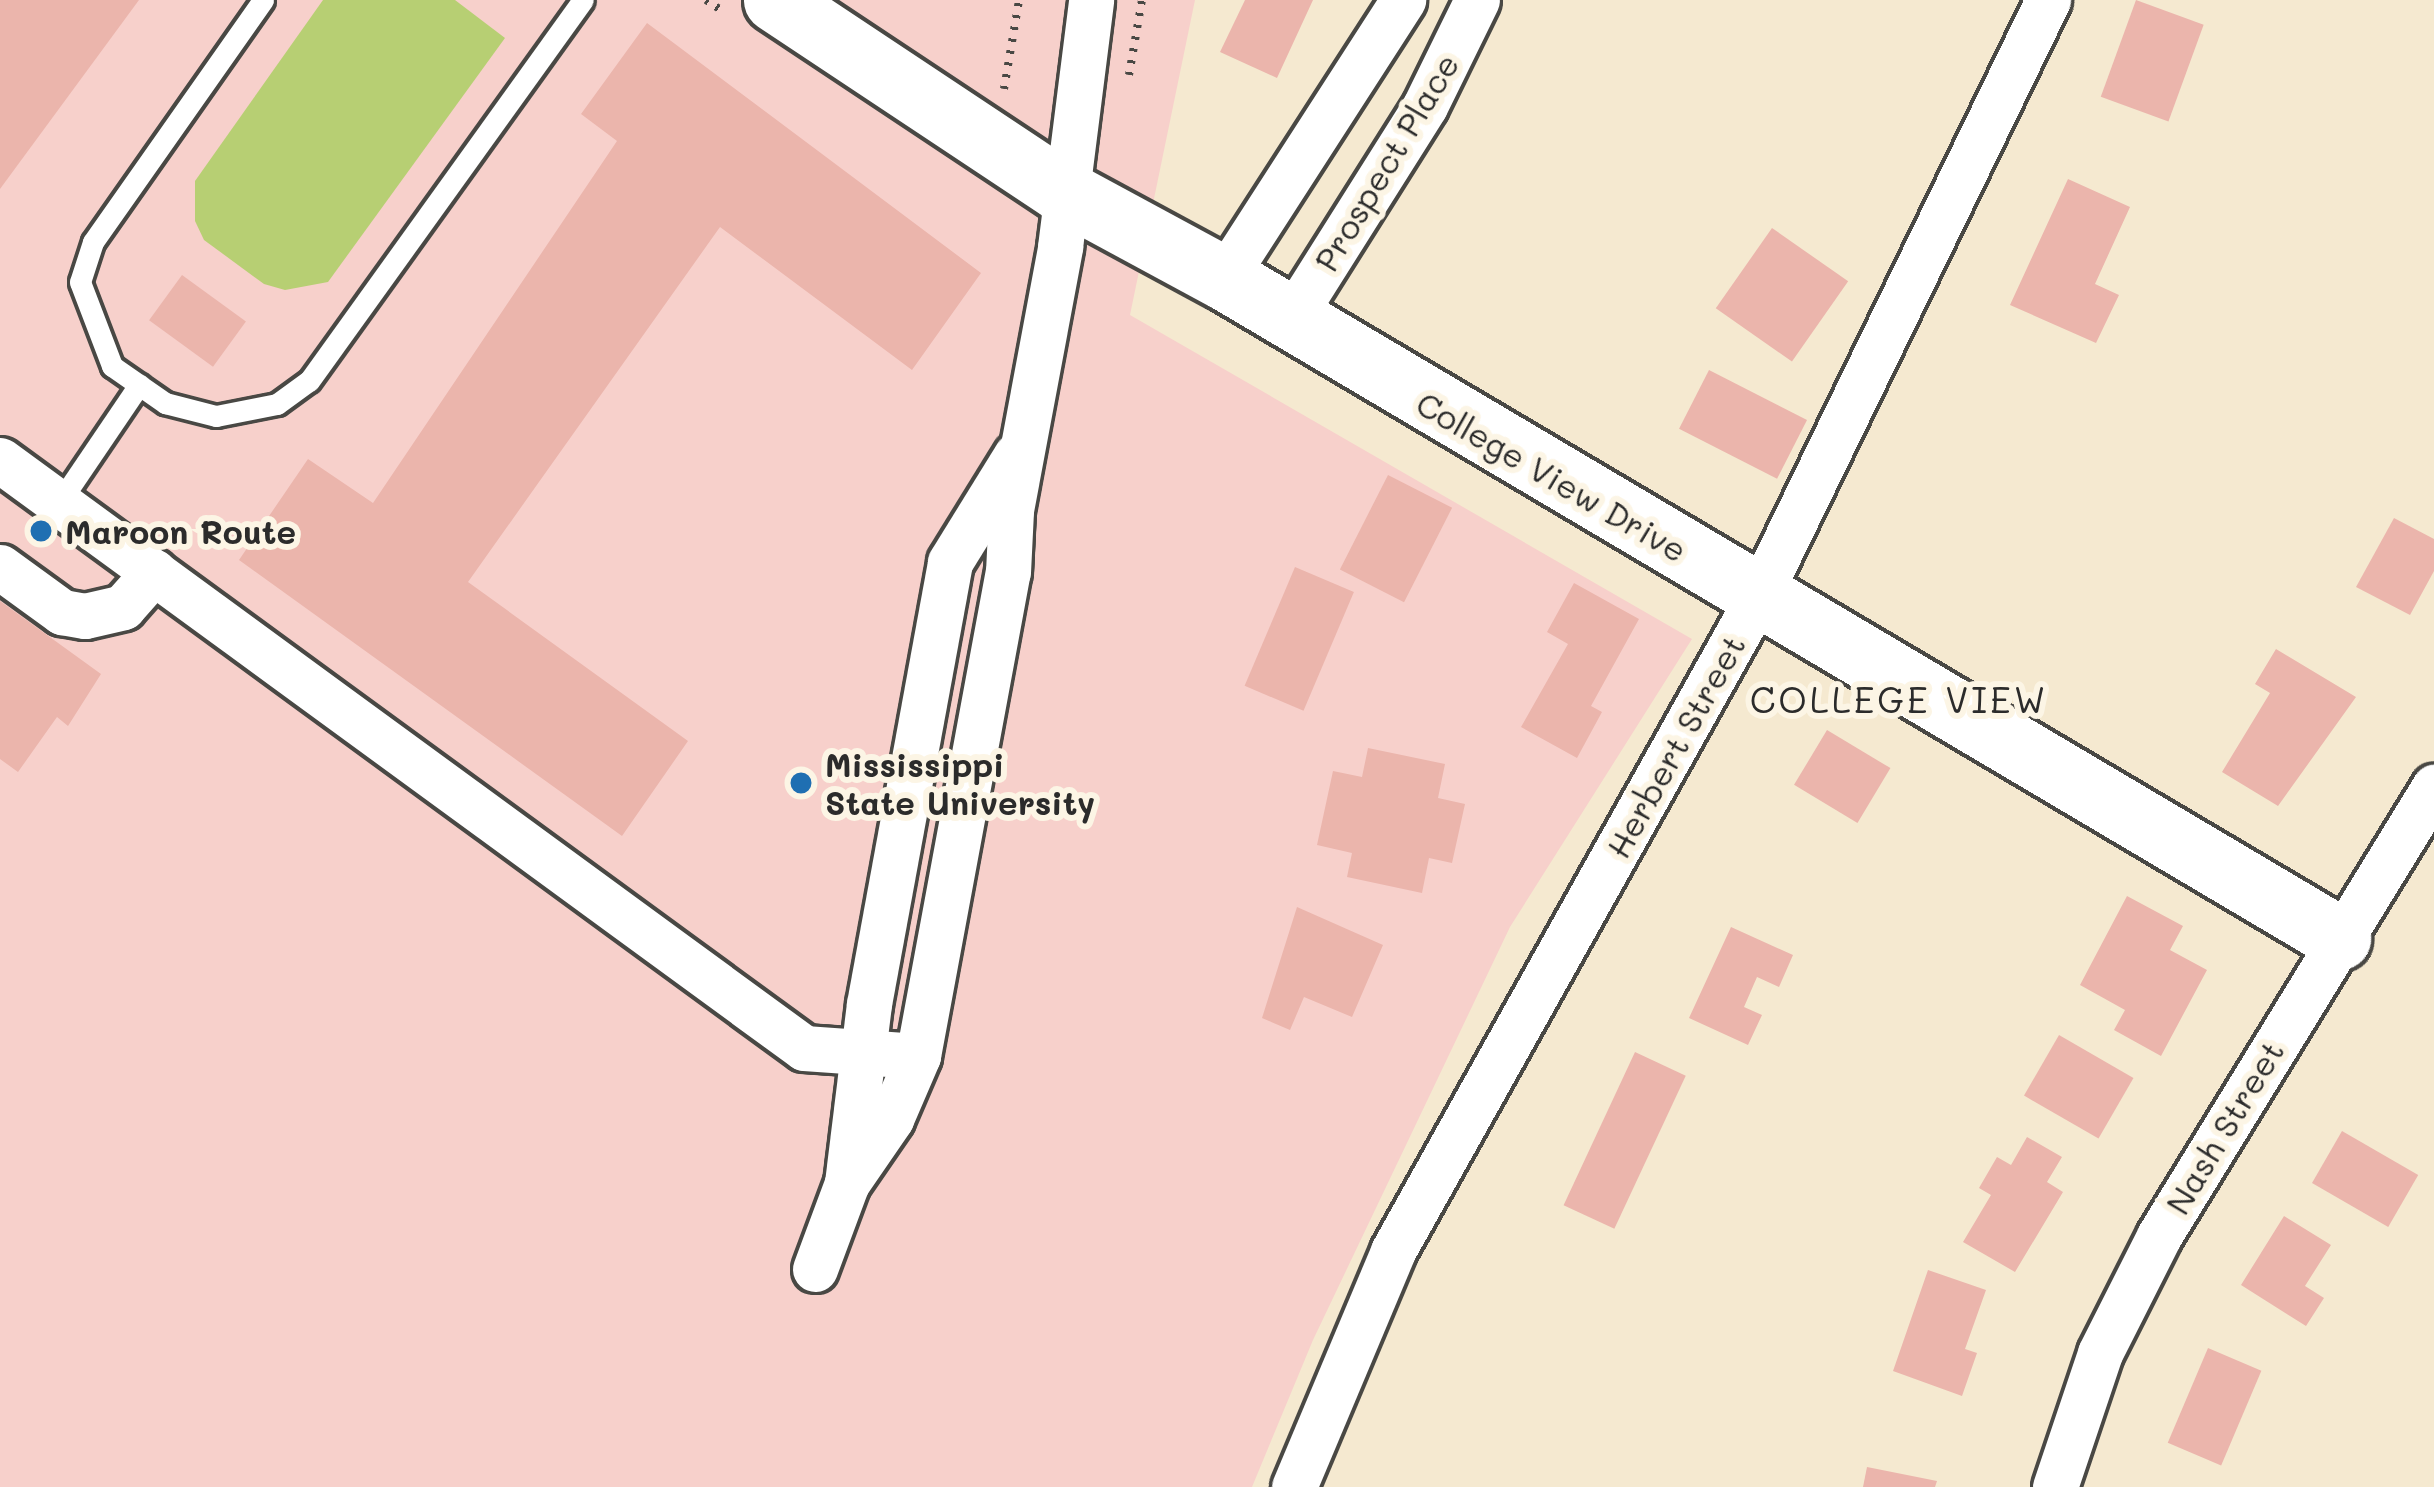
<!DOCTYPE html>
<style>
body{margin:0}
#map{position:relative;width:2434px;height:1487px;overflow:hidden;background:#f5e9d0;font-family:Mali,sans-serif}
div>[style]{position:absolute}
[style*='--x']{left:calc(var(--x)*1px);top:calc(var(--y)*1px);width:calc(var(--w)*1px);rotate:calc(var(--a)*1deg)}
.built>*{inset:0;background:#f7d0cb}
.green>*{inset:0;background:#b7cf73}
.building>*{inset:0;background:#ebb5ac;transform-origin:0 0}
.path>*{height:8px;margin-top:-4px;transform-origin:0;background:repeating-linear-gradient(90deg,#494844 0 3px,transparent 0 12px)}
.roads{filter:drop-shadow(3px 0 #494844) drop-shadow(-3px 0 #494844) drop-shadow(0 3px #494844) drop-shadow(0 -3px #494844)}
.lane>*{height:21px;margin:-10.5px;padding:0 10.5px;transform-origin:10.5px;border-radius:10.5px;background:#fff}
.street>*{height:45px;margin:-22.5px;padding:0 22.5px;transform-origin:22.5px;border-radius:22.5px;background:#fff}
.secondary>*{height:63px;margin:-31.5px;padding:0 31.5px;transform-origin:31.5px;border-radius:31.5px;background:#fff}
.dots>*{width:33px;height:33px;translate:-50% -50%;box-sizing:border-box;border:6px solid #fcf5e5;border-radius:50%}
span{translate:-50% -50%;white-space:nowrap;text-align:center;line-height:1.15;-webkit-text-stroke:12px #fcf5e5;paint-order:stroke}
.street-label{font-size:33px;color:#2b2b2b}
.poi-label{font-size:33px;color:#2b2b2b;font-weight:700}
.left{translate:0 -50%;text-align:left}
.neighbourhood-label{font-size:36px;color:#2b2b2b;letter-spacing:3px}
</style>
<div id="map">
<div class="built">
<i style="clip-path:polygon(0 0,1195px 0,1130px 315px,1692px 639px,1510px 927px,1313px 1340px,1252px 1487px,0 1487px)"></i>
</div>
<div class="green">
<i style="clip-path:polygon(323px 0,455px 0,505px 38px,328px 282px,285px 290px,264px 284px,204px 240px,195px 221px,195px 181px)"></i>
</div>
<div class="building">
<i style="clip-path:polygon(0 0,139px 0,0 189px)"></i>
<i style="clip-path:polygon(1245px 0,1313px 0,1277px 78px,1220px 52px)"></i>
<i style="left:2136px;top:0;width:72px;height:103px;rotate:20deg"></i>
<i style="clip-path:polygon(647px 23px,981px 273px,912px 370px,720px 227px,468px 582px,688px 741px,622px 836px,239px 560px,308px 459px,373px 503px,617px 141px,581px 114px)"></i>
<i style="clip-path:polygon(2068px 179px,2130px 207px,2095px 284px,2119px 295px,2096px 343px,2010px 305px)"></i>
<i style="left:1772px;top:228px;width:93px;height:98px;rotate:35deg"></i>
<i style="left:182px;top:275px;width:79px;height:56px;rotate:36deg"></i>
<i style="left:1709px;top:370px;width:110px;height:66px;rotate:27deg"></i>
<i style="left:1388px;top:475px;width:72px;height:106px;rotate:27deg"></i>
<i style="clip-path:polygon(2394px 518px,2434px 539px,2434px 571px,2410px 615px,2356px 587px)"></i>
<i style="left:1295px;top:567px;width:64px;height:129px;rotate:23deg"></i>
<i style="clip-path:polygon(1574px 583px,1639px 619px,1591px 706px,1602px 712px,1577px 758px,1521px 727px,1568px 644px,1547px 632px)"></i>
<i style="clip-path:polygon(0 601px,101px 674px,68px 726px,57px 717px,18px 772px,0 759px)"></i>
<i style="clip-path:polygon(2276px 649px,2356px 697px,2278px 806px,2222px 772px,2270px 693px,2255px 684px)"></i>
<i style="left:1827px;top:730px;width:74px;height:64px;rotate:31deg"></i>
<i style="clip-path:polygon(1368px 748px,1445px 764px,1438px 798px,1465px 804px,1452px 863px,1429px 858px,1422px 893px,1347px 877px,1352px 853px,1317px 845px,1333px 771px,1362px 777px)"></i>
<i style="clip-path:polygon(2127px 896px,2183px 926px,2170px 950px,2207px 970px,2161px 1056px,2114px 1030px,2125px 1010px,2080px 985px)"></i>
<i style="clip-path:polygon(1297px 907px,1383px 945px,1352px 1017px,1304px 997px,1290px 1030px,1262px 1018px)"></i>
<i style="clip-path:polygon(1731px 927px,1793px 955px,1779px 987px,1757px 977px,1744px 1007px,1762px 1015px,1748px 1045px,1689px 1018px)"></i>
<i style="left:2059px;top:1035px;width:86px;height:70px;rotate:30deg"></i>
<i style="left:1635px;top:1052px;width:56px;height:169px;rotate:25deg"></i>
<i style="left:2342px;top:1131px;width:88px;height:60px;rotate:30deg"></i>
<i style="clip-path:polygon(2027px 1137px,2062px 1157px,2047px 1182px,2063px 1192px,2015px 1272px,1963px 1242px,1991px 1195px,1979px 1188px,1997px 1157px,2011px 1165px)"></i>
<i style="clip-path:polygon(2284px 1216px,2331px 1245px,2305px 1286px,2324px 1298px,2306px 1326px,2241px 1285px)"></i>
<i style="clip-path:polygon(1928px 1270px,1986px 1290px,1965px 1349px,1977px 1353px,1962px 1396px,1893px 1371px)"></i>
<i style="left:2208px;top:1348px;width:58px;height:103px;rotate:23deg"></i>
<i style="clip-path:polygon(1867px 1467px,1937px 1481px,1935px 1487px,1863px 1487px)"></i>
</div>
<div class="path">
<i style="--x:706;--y:0;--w:22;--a:34"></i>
<i style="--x:1129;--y:75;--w:76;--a:-80.2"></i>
<i style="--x:1004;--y:89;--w:90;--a:-80.4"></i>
</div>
<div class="roads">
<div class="lane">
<i style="--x:263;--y:0;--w:296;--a:125.1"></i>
<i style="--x:93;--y:242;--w:42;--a:108"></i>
<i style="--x:80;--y:282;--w:90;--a:69.1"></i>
<i style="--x:112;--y:366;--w:65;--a:34.9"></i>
<i style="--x:165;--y:403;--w:53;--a:14.3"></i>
<i style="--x:216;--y:416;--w:62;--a:-11.1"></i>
<i style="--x:277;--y:404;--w:39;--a:-36"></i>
<i style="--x:309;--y:381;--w:469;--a:-54.3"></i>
<i style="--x:59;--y:503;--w:143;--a:-55.9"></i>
</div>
<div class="street">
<i style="--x:1224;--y:278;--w:331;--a:-57.2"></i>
<i style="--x:1289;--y:322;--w:255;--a:-57.8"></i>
<i style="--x:1425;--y:106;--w:118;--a:-63.9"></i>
<i style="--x:0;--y:460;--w:996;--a:36.18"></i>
<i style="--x:804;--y:1048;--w:114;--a:4"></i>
<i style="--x:0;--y:567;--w:77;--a:36"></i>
<i style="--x:62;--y:612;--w:23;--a:10"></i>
<i style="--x:85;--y:616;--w:39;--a:-13"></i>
<i style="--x:123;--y:607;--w:47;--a:-48.5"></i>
<i style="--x:847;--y:1183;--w:78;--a:-55.5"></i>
<i style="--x:891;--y:1119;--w:69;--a:-66.8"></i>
<i style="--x:918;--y:1056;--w:492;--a:-79.5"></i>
<i style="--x:1008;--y:572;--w:62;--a:-87.2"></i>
<i style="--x:1011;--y:510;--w:268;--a:-79.4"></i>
<i style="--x:1060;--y:247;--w:249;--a:-82.8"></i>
<i style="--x:815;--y:1269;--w:92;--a:-69.6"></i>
<i style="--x:847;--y:1183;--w:180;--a:-83"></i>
<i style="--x:869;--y:1004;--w:449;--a:-79.6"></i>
<i style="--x:950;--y:562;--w:126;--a:-58.3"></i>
<i style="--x:1294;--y:1487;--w:256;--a:-67.2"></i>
<i style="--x:1393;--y:1251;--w:749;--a:-60.83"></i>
<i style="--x:1758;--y:597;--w:664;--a:-64.09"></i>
<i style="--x:2055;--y:1487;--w:141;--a:-71.4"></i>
<i style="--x:2100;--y:1353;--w:131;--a:-63.2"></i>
<i style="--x:2159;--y:1236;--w:527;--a:-58.51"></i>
</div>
<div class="secondary">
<i style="--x:775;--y:0;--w:343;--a:33.6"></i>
<i style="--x:1061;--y:190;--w:185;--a:28.4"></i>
<i style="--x:1224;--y:278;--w:1296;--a:30.62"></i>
</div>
</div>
<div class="dots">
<i style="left:41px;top:531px;background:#1f6fb2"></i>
<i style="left:801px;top:783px;background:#1f6fb2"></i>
</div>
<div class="street-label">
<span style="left:1386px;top:162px;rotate:-59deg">Prospect Place</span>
<span style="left:1552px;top:476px;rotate:30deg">College View Drive</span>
<span style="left:1675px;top:746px;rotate:-61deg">Herbert Street</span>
<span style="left:2224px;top:1127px;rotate:-59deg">Nash Street</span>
</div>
<div class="poi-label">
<span class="left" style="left:65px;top:531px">Maroon Route</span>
<span class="left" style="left:825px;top:783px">Mississippi<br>State University</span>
</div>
<div class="neighbourhood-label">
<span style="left:1899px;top:699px">COLLEGE VIEW</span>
</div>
</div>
